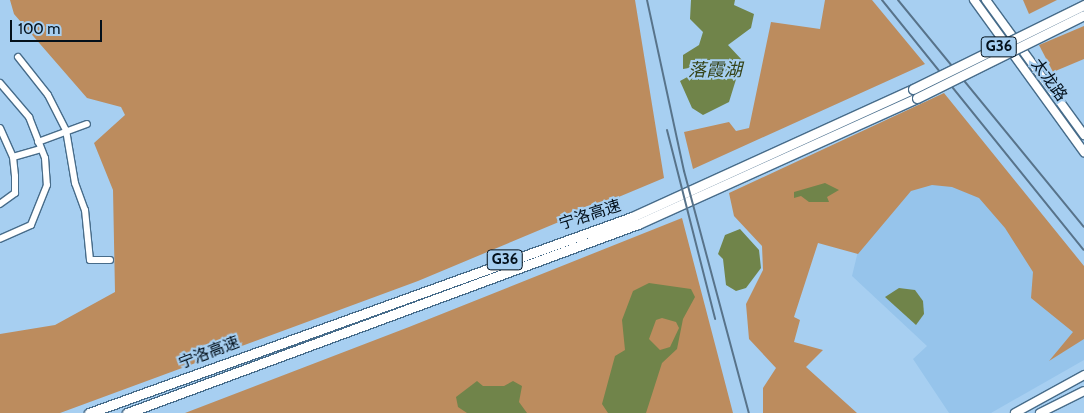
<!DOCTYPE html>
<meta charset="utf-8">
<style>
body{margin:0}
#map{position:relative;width:1084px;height:413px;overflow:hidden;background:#a7cff1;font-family:Cabin,"Noto Sans SC",sans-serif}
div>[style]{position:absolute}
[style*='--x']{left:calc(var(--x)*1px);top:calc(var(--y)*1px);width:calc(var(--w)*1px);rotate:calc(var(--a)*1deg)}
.built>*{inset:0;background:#96c4eb}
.forest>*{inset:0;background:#bc8c5e}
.water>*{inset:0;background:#70844a}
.roads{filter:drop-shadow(1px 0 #476c8a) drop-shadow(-1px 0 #476c8a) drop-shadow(0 1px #476c8a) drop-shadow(0 -1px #476c8a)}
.minor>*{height:6px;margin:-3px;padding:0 3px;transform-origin:3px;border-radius:3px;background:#fff}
.major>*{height:8px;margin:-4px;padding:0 4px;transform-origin:4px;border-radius:4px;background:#fff}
.highway>*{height:9px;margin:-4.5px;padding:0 4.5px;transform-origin:4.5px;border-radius:4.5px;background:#fff}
.rail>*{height:2px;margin:-1px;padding:0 1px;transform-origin:1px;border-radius:1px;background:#58738a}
.bridges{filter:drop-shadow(1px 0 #476c8a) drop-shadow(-1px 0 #476c8a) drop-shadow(0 1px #476c8a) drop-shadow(0 -1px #476c8a)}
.highway-bridge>*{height:9px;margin:-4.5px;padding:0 4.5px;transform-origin:4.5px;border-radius:4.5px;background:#fff}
span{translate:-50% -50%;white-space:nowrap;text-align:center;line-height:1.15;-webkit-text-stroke:4.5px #a7cff1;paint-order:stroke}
.shield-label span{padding:1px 4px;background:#a7cff1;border:1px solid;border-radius:4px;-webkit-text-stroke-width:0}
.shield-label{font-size:15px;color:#03101b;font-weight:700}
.street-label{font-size:16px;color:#03101b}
.water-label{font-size:18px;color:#344216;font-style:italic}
.scale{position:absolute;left:10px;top:20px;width:92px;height:22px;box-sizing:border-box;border:2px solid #03101b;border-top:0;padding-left:6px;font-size:15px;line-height:18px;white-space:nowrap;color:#03101b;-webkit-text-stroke:4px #a7cff1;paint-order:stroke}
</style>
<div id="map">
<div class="built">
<i style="clip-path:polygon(963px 163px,1084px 331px,1084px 360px,991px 413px,949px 413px,913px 359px,927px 346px,852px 276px,859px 247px,893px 204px,943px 165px)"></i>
</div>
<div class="forest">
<i style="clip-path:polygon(10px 0,635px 0,664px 178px,418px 281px,60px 413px,0 413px,0 334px,55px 325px,115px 292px,113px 190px,94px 143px,125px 115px,121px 107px,87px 98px,14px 14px)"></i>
<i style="clip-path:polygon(825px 0,872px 0,925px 64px,693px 169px,684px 132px,729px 122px,736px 131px,749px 128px,771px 22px,820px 29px)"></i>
<i style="clip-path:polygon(1023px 0,1057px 0,1029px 14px)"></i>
<i style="clip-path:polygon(1084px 26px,1084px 59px,1053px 72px,1039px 45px)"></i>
<i style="clip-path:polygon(944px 93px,1084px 266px,1084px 339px,1049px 361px,1073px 332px,1031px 298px,1033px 272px,1005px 228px,979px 198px,952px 187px,932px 185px,911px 191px,858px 254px,818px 243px,794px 317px,800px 320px,794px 342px,823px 350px,806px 367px,857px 413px,763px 413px,763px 388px,776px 368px,749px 339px,746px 304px,763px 270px,762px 246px,734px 216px,729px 193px)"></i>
<i style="clip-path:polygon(682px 218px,733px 413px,185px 413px,409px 327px)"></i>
</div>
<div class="water">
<i style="clip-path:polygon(691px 0,735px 0,734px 5px,754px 14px,751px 28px,728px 45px,742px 60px,729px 102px,703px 115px,692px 108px,680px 81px,691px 75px,689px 68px,683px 69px,683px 55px,699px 45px,703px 32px,690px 19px)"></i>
<i style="clip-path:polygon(825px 183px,839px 190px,827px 197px,829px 202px,809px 202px,801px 196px,794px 198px,794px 192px)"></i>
<i style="clip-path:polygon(740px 229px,759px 250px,761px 268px,746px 288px,736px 291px,726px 285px,723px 259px,718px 254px,725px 235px)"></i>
<i style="clip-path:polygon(evenodd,649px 283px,691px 289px,695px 297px,683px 319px,677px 349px,662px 363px,646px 413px,608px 413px,602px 404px,615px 356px,625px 350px,622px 320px,633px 291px,649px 283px,662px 318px,676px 322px,679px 328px,670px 347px,660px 350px,649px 339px,656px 320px,662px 318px)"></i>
<i style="clip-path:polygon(899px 288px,915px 290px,923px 301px,924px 314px,916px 325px,885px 297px)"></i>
<i style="clip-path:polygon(477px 381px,483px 386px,504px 386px,513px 381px,522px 386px,519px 402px,527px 413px,467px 413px,458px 407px,456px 397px)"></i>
</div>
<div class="roads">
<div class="minor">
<i style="--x:18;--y:57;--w:48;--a:51.7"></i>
<i style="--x:48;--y:95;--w:39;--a:63"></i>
<i style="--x:66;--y:130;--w:54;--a:80.4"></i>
<i style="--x:75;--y:183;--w:29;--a:70"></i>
<i style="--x:85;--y:210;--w:50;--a:84.3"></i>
<i style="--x:90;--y:260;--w:20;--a:0"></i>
<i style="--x:0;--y:83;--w:45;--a:49.5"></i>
<i style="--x:29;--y:117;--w:44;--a:68.7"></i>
<i style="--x:45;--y:158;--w:27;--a:86"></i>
<i style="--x:47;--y:185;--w:43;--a:111.8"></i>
<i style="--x:31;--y:225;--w:34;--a:156"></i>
<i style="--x:0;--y:128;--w:32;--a:66"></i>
<i style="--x:13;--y:157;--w:19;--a:84"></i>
<i style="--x:15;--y:176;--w:17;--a:90"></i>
<i style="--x:15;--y:193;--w:19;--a:144"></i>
<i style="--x:38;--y:142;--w:52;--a:-20.2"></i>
<i style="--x:13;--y:157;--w:29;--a:-16"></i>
</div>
<div class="major">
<i style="--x:974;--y:0;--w:188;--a:54.1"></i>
<i style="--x:986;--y:0;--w:167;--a:54"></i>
<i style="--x:1015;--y:413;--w:79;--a:-28.8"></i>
<i style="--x:1040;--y:413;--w:49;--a:-26.6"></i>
</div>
<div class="highway">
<i style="--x:89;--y:413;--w:577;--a:-19.85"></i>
<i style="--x:632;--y:217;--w:309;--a:-24.5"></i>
<i style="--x:127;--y:413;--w:545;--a:-20.3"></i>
<i style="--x:638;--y:224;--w:306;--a:-24.3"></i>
</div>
</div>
<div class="rail">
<i style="--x:647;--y:0;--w:175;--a:77.8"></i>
<i style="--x:684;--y:171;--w:251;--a:75"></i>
<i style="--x:882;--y:0;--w:321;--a:51.1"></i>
<i style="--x:898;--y:0;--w:293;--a:50.7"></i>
<i style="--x:667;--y:130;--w:195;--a:75.7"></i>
</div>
<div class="bridges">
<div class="highway-bridge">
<i style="--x:913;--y:89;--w:191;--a:-26.2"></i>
<i style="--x:917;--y:98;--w:186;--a:-26.4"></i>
</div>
</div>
<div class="shield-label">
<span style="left:999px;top:47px">G36</span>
<span style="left:505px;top:260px">G36</span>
</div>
<div class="street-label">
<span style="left:1049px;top:80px;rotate:54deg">太龙路</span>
<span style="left:590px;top:215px;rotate:-18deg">宁洛高速</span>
<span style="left:209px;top:353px;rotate:-21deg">宁洛高速</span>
</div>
<div class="water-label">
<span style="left:715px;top:70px">落霞湖</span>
</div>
<div class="scale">100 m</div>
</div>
